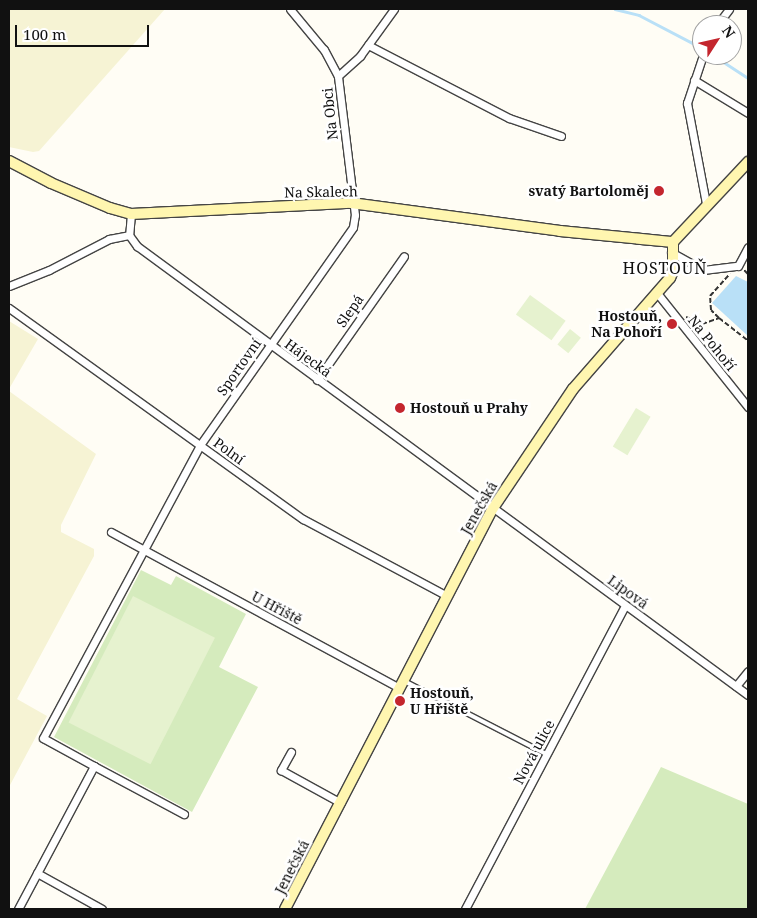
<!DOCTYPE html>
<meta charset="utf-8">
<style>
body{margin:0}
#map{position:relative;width:757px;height:918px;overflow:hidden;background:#fffdf5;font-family:"Noto Serif",serif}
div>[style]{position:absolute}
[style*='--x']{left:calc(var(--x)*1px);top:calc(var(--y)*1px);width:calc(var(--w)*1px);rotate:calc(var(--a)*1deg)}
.farmland>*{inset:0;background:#f6f3d4}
.green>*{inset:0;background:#d5ebbd}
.pitch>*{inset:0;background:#e6f2cf;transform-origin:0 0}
.water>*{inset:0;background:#b9e0f7}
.stream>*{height:2.5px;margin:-1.25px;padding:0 1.25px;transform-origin:1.25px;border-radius:1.25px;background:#b9e0f7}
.path>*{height:2px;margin-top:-1px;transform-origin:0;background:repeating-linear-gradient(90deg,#333 0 5px,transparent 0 7.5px)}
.roads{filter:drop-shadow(1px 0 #444) drop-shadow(-1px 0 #444) drop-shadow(0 1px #444) drop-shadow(0 -1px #444)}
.lane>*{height:4px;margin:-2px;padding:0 2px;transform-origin:2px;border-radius:2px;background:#fff}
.street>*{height:7px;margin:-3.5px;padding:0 3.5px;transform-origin:3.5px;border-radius:3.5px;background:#fff}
.secondary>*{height:10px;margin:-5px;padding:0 5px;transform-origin:5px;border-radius:5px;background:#fff6b0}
.dots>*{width:14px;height:14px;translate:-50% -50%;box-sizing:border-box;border:2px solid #fff;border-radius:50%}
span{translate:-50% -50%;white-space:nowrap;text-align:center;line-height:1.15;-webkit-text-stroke:5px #fff;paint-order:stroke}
.street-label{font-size:14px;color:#111}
.poi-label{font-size:14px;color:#111;font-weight:700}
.right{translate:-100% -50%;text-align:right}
.left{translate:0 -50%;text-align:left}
.quarter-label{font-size:16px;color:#111;letter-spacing:1px}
.frame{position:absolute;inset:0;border:10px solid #111;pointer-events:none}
.north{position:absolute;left:692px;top:15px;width:50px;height:50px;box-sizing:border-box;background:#fff;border:1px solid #a0a0a0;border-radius:50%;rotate:55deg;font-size:14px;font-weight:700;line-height:20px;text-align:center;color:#111}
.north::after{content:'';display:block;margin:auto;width:18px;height:22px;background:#c4262e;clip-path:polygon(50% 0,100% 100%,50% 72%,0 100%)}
.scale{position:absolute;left:15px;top:25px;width:134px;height:22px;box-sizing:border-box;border:2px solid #111;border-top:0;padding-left:6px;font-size:15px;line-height:18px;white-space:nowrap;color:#111;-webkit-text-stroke:4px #fff;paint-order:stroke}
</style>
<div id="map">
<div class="farmland">
<i style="clip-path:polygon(9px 9px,165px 9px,39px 151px,33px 152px,9px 147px)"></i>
<i style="clip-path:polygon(9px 321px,38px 339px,9px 389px)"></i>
<i style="clip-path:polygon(9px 391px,96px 454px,61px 525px,61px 532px,94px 549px,94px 556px,17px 699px,47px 716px,9px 787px)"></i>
</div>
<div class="green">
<i style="clip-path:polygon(141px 570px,171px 585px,176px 576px,246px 614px,219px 667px,258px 687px,192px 812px,54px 737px)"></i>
<i style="clip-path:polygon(661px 767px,748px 804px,748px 909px,585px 909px)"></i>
</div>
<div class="pitch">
<i style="left:530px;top:295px;width:44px;height:24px;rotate:36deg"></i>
<i style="left:570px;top:329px;width:14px;height:20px;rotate:39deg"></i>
<i style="left:636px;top:408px;width:17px;height:45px;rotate:31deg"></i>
<i style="left:133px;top:596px;width:92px;height:142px;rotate:27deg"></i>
</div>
<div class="water">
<i style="clip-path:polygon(736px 276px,748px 282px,748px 336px,712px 303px)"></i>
</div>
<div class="stream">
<i style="--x:615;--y:9;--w:25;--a:14"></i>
<i style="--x:639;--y:15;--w:71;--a:27.6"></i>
<i style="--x:713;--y:55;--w:42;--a:33.3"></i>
</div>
<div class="path">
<i style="--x:744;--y:270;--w:6;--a:45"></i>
<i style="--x:686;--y:317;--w:17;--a:24"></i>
<i style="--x:702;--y:324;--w:18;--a:-19"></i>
<i style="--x:719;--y:318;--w:37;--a:38"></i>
<i style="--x:719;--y:318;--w:11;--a:-135"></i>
<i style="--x:711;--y:310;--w:14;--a:-94"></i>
<i style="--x:710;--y:296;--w:30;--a:-48"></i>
</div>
<div class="roads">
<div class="lane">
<i style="--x:404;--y:681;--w:160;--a:27.2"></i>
</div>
<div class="street">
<i style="--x:717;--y:25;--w:20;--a:-53"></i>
<i style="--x:368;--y:45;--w:159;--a:27.4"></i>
<i style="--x:509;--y:118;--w:55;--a:19.1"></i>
<i style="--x:703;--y:55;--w:51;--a:108.4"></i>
<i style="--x:687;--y:103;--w:103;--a:79.3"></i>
<i style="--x:338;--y:76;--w:30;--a:-42"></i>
<i style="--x:360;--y:56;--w:58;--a:-54.1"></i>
<i style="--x:694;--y:80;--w:63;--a:31.4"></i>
<i style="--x:131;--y:214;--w:21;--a:95"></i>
<i style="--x:129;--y:235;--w:14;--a:54"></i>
<i style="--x:137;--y:246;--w:758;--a:36.31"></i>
<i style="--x:671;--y:252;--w:37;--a:29"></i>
<i style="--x:703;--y:270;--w:35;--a:-7"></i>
<i style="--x:738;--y:266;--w:21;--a:-62"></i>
<i style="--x:9;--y:286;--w:43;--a:-21.8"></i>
<i style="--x:49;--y:270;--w:68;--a:-27.3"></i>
<i style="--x:109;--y:239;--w:20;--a:-11"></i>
<i style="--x:657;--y:293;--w:146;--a:51.4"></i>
<i style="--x:9;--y:308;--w:362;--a:35.7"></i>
<i style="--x:303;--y:519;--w:163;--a:28.1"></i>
<i style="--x:317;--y:380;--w:151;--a:-54.9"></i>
<i style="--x:111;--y:532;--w:328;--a:28.4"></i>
<i style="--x:736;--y:686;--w:19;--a:-51"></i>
<i style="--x:291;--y:752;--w:21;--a:119"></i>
<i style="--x:281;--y:770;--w:68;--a:28.8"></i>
<i style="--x:94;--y:766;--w:102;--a:28.1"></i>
<i style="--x:37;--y:873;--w:74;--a:29"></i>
<i style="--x:18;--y:909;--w:162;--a:-62"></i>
<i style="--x:94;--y:766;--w:58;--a:-151.2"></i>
<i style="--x:43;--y:738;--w:332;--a:-61.8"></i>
<i style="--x:200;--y:445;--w:266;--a:-54.9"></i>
<i style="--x:353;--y:227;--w:12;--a:-81"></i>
<i style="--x:355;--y:215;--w:140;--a:-97"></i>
<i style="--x:338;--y:76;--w:30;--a:-118"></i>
<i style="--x:324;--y:50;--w:53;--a:-129.7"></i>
<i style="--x:465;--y:909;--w:343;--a:-62.2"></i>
</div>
<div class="secondary">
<i style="--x:9;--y:161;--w:47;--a:27.6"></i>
<i style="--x:51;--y:183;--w:64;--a:23"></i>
<i style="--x:110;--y:208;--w:22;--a:16"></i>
<i style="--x:131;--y:214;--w:220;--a:-2.9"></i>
<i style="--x:351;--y:203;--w:211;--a:7.6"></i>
<i style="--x:560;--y:231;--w:114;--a:5.6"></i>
<i style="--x:285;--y:909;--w:452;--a:-62.6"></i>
<i style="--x:493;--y:508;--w:143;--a:-56.1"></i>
<i style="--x:573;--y:389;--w:147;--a:-48.9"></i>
<i style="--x:670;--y:278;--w:8;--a:-67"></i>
<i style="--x:673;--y:271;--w:29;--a:-90"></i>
<i style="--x:673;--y:242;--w:110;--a:-46.8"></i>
</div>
</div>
<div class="dots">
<i style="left:659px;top:191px;background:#c4262e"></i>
<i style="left:672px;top:324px;background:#c4262e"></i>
<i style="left:400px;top:408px;background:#c4262e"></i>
<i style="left:400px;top:701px;background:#c4262e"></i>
</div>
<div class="street-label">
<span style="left:330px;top:114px;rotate:-96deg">Na Obci</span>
<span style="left:321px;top:192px;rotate:-1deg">Na Skalech</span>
<span style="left:350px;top:311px;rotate:-55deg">Slepá</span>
<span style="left:712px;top:343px;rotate:51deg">Na Pohoří</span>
<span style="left:308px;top:358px;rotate:36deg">Hájecká</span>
<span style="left:239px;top:367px;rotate:-55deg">Sportovní</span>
<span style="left:229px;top:451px;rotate:36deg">Polní</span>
<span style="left:479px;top:508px;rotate:-60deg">Jenečská</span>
<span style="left:628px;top:592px;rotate:36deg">Lipová</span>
<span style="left:277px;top:608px;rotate:28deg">U Hřiště</span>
<span style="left:534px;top:752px;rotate:-62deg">Nová ulice</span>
<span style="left:292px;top:867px;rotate:-63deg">Jenečská</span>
</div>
<div class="poi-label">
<span class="right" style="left:649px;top:191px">svatý Bartoloměj</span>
<span class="right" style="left:662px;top:324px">Hostouň,<br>Na Pohoří</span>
<span class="left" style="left:410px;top:408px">Hostouň u Prahy</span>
<span class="left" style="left:410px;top:701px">Hostouň,<br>U Hřiště</span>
</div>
<div class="quarter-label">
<span style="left:665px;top:268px">HOSTOUŇ</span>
</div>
<div class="frame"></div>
<div class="north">N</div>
<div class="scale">100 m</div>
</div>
